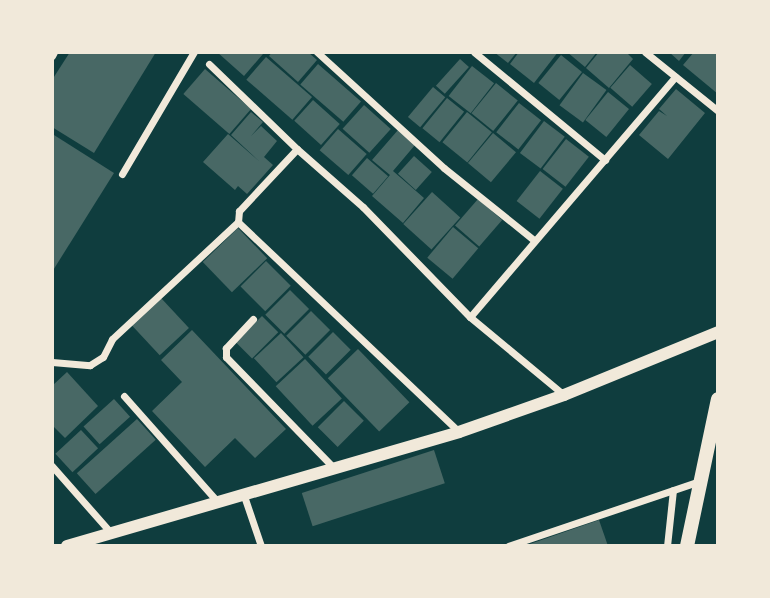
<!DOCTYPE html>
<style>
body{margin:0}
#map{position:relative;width:770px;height:598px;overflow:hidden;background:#0f3d3e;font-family:"Noto Sans",sans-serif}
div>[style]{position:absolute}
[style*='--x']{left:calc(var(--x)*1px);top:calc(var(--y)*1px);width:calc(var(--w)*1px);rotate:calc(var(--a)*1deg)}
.building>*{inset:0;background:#486865;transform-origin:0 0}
.minor>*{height:7px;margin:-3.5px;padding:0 3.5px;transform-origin:3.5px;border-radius:3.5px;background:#f1e9da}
.tertiary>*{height:12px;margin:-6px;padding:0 6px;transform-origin:6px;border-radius:6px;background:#f1e9da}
.secondary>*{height:14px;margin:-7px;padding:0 7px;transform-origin:7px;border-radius:7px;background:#f1e9da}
span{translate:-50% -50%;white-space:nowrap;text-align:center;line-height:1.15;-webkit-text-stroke:5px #f1e9da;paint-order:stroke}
.frame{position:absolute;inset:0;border:54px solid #f1e9da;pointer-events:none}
</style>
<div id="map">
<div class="building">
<i style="clip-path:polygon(70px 52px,156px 52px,94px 153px,52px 127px,52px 80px)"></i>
<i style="clip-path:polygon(217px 52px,261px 52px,263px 54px,244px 76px)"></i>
<i style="clip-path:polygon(272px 52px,308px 52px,317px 60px,298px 82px,269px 56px)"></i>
<i style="clip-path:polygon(494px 52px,517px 52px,508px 63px)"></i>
<i style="clip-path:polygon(519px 52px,558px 52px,534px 83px,510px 64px)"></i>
<i style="clip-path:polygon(567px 52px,597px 52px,585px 67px)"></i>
<i style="clip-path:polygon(599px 52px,626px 52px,633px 59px,609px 88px,586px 68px)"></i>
<i style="clip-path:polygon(669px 52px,686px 52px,679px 61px)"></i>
<i style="clip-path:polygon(694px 52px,718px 52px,718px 94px,683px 65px)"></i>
<i style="left:561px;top:55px;width:27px;height:36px;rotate:39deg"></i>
<i style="left:266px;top:57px;width:61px;height:30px;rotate:41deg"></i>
<i style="left:460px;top:59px;width:12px;height:36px;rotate:42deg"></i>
<i style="left:318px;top:64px;width:57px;height:27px;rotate:41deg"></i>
<i style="left:630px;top:65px;width:29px;height:30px;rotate:41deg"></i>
<i style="left:472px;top:66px;width:28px;height:38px;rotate:38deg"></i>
<i style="left:205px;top:69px;width:61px;height:33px;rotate:41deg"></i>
<i style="left:583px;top:73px;width:29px;height:40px;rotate:36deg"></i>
<i style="left:496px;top:83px;width:28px;height:39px;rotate:39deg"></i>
<i style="left:433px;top:87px;width:16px;height:39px;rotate:40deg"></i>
<i style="clip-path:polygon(676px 89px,705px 113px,668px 159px,639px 135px,659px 111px,667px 116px,659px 109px)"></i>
<i style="left:608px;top:92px;width:27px;height:36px;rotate:39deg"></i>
<i style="left:447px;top:98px;width:22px;height:39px;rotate:39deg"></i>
<i style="left:313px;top:100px;width:36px;height:28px;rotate:42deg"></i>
<i style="left:519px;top:103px;width:28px;height:37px;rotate:38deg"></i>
<i style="left:364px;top:105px;width:36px;height:32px;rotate:42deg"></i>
<i style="clip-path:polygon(251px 112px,263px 122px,251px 136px,261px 126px,277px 141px,264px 157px,273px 165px,247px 194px,238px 186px,235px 190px,203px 162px,228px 134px,260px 162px,231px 135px)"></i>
<i style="left:467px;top:112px;width:32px;height:39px;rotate:39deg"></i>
<i style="left:544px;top:121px;width:26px;height:40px;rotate:37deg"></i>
<i style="left:338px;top:129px;width:38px;height:28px;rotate:41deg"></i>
<i style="clip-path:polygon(398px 130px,415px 145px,393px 171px,424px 198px,403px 223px,372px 196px,390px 175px,372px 160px)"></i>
<i style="left:493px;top:133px;width:30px;height:39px;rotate:40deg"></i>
<i style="clip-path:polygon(54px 135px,114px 173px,52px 272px,52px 137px)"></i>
<i style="left:566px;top:139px;width:29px;height:38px;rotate:38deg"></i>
<i style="left:414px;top:156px;width:24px;height:24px;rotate:42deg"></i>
<i style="left:367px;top:158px;width:28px;height:23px;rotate:41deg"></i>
<i style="left:540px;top:171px;width:29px;height:38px;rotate:38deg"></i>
<i style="left:432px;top:192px;width:38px;height:43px;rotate:42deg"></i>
<i style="left:478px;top:199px;width:32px;height:35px;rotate:41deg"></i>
<i style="left:453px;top:227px;width:33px;height:40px;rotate:40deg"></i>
<i style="left:238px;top:228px;width:42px;height:49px;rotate:46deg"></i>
<i style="left:266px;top:261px;width:35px;height:36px;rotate:45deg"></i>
<i style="left:290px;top:290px;width:27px;height:35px;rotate:45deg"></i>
<i style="left:161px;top:298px;width:41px;height:40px;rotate:47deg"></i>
<i style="left:311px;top:311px;width:27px;height:35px;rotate:45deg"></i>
<i style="left:262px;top:316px;width:23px;height:37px;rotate:45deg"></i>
<i style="clip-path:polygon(192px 330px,286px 429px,255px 458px,235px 438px,205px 467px,152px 411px,182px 382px,161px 360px)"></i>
<i style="left:333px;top:332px;width:25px;height:35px;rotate:45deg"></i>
<i style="left:281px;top:333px;width:33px;height:37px;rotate:47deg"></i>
<i style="left:358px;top:349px;width:74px;height:42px;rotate:46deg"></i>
<i style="left:305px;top:359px;width:54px;height:40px;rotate:47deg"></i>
<i style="clip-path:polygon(67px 372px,98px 406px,65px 438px,52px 425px,52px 386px)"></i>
<i style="left:114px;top:399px;width:24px;height:41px;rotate:48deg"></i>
<i style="left:344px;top:401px;width:28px;height:37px;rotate:45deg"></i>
<i style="left:137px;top:419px;width:28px;height:81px;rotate:48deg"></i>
<i style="left:81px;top:430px;width:25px;height:35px;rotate:47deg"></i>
<i style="left:434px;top:450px;width:35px;height:139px;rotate:72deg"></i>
<i style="clip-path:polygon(599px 520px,608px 546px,528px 546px,527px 545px)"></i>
</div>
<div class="minor">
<i style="--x:317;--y:52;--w:172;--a:42.4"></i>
<i style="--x:444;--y:168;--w:115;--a:38.7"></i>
<i style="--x:474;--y:52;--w:170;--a:39.5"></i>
<i style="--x:645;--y:52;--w:94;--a:38.9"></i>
<i style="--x:52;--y:56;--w:4;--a:-63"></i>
<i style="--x:209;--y:64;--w:122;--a:44"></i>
<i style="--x:297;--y:149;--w:88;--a:41.3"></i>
<i style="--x:363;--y:207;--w:153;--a:45.8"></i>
<i style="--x:470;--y:317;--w:122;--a:39.7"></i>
<i style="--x:297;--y:149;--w:85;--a:133.1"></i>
<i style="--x:239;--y:211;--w:11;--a:95"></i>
<i style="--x:238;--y:222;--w:305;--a:43.5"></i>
<i style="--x:122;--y:174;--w:142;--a:-59.5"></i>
<i style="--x:470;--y:317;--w:316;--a:-49.5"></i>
<i style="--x:253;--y:319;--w:40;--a:133"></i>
<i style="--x:226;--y:348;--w:9;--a:90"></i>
<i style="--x:226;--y:357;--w:153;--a:45.8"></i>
<i style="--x:52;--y:362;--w:38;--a:5"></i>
<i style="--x:90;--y:365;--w:15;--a:-32"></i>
<i style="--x:103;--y:357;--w:20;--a:-63"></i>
<i style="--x:112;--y:339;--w:172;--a:-42.9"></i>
<i style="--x:124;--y:396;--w:140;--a:48.5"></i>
<i style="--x:52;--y:466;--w:89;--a:48.6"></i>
<i style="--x:243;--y:493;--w:56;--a:71.2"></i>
<i style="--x:508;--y:546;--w:203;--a:-18.7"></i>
<i style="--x:667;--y:546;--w:56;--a:-83.9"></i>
</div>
<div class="tertiary">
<i style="--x:67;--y:546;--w:408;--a:-16.2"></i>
<i style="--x:459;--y:432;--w:111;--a:-19.4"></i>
<i style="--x:564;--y:395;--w:166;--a:-22.2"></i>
</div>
<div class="secondary">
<i style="--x:687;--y:546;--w:150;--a:-78.1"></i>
</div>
<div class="frame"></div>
</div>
